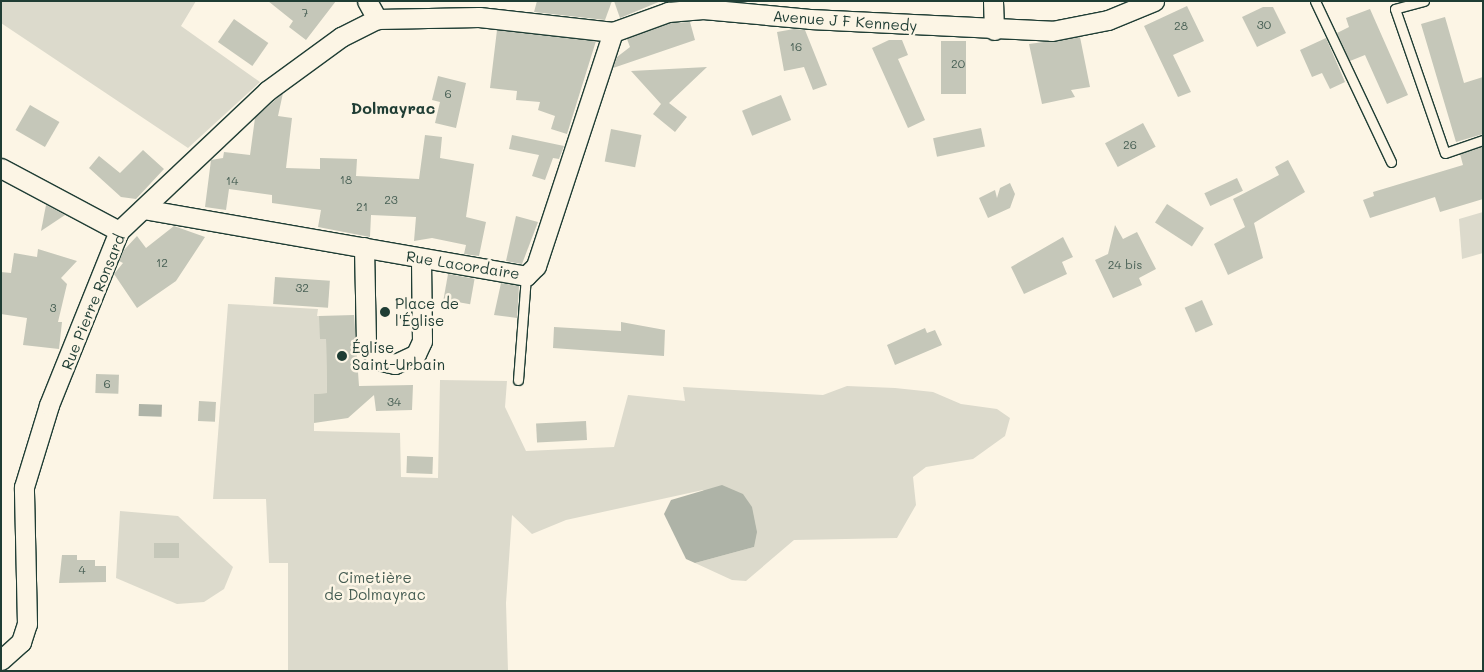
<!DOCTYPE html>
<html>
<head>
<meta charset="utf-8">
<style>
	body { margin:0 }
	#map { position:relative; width:1484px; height:672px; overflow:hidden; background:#fcf5e5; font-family:Mali,sans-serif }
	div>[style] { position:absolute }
	.green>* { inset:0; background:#dcdacc }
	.water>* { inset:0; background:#aeb3a7; transform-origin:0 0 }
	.building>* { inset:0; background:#c5c7b9; transform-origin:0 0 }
	.roads { filter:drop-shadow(1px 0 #1f3d34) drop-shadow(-1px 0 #1f3d34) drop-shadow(0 1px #1f3d34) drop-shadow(0 -1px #1f3d34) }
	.lane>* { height:9px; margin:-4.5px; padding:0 4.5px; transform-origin:4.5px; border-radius:4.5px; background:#fcf5e5 }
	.street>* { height:19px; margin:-9.5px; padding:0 9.5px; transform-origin:9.5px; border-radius:9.5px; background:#fcf5e5 }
	.dots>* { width:14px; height:14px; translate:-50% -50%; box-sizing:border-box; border:2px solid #fcf5e5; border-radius:50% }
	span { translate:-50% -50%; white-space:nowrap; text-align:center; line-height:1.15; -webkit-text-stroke:5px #fcf5e5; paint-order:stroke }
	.number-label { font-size:12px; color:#486055 }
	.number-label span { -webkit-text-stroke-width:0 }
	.street-label { font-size:15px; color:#1f3d34 }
	.poi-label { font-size:15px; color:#1f3d34 }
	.left { translate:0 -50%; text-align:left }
	.park-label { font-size:15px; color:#455c52 }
	.neighbourhood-label { font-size:16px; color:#1f3d34; font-weight:700 }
	.frame { position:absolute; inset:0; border:2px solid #1f3d34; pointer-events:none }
</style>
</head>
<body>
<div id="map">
	<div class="green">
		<div style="clip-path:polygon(1px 1px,196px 1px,181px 26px,260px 82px,188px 148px,1px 23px)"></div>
		<div style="clip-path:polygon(1483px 212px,1483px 253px,1462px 259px,1459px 219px)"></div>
		<div style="clip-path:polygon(228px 304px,318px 309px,317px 316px,329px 316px,329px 330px,320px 332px,320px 339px,326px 339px,327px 393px,314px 394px,314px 431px,400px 433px,401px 477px,438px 478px,440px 380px,507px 381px,505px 407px,526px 451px,614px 447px,628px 395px,685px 401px,683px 387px,823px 395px,847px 386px,895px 388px,933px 392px,961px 404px,997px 409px,1010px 418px,1005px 436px,973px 459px,926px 467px,913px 477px,916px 505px,897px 538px,794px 540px,746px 581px,732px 580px,695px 563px,754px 547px,703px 490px,566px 520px,532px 534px,512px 515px,506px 603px,508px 671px,288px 671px,288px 563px,269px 563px,266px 499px,213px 499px)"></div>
		<div style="clip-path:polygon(120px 511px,178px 516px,233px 567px,224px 589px,204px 602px,177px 604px,116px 578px)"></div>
	</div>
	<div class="water">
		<div style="left:139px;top:404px;width:23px;height:12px;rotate:2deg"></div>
		<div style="clip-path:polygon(722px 485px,743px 494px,752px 507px,757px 532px,754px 547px,695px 563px,686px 559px,664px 514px,671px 500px)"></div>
	</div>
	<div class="building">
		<div style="clip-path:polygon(268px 1px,336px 1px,306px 40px,289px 27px,293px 21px)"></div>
		<div style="clip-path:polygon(537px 1px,612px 1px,605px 20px,534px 12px)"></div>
		<div style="clip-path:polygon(614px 1px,661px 1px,620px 18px)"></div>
		<div style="clip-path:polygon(1187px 6px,1204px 41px,1173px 55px,1191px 92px,1178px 97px,1144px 26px)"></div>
		<div style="clip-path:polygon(1263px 7px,1273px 7px,1286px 33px,1257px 47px,1242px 17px)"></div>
		<div style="clip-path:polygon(1370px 9px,1408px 95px,1387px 104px,1365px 55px,1350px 61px,1337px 33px,1349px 27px,1346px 18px)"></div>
		<div style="clip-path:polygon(1445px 17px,1464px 83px,1483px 77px,1483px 134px,1456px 142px,1421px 24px)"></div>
		<div style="left:234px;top:19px;width:42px;height:28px;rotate:35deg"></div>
		<div style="clip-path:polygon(690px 22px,695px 40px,613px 68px,617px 57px,630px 47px,627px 39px,670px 23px)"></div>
		<div style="clip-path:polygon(794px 29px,805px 30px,827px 85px,813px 90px,804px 67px,784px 71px,777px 32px)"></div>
		<div style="clip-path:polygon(497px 30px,596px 41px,567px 134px,551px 129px,555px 116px,538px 110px,540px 102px,516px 100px,517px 91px,490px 88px)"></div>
		<div style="clip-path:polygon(1080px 37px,1090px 87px,1071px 90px,1075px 97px,1042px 104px,1029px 44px)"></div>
		<div style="clip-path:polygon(1326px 38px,1345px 82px,1330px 89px,1322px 73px,1312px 77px,1300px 50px)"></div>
		<div style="clip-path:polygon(889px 40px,902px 40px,908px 55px,898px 59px,925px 120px,908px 128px,872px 48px)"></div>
		<div style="left:941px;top:41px;width:25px;height:53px"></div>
		<div style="clip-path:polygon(707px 67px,669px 103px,687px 117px,675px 132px,653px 114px,661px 104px,631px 71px)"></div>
		<div style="clip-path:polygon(438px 76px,466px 83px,456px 128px,435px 123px,440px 102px,432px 100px)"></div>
		<div style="clip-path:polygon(283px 93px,278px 116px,292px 118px,286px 168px,320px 169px,320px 158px,357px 159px,356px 176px,419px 179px,425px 135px,442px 137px,440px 158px,474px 164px,466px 217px,486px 222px,479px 256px,464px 254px,466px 245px,432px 238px,414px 241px,416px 217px,371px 215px,370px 237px,318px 227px,321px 210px,272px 203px,272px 195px,229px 189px,226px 210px,205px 207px,211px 160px,223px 158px,224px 152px,250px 155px,255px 118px)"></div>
		<div style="left:781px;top:95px;width:27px;height:42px;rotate:68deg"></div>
		<div style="left:30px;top:105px;width:34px;height:29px;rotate:30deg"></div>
		<div style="left:1143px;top:123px;width:27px;height:43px;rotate:62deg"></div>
		<div style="left:981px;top:128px;width:19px;height:49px;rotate:78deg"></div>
		<div style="left:611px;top:129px;width:31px;height:33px;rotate:11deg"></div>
		<div style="clip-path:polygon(512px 135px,564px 146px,559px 159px,553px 158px,545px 180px,532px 176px,539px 155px,509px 149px)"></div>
		<div style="clip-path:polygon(1483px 147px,1483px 199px,1440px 212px,1435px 197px,1370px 218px,1363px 200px,1374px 196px,1373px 192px,1463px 165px,1460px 154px)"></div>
		<div style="clip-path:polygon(143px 150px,164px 169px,136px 199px,121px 197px,89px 168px,99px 156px,120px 173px)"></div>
		<div style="clip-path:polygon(1288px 160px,1305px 192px,1254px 223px,1263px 258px,1228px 275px,1214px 244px,1245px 227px,1233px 199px,1279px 175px,1275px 167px)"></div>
		<div style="left:1237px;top:178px;width:14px;height:36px;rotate:65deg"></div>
		<div style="clip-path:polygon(1010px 183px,1015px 194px,1010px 208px,988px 218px,979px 198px,995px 190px,997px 198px,1000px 188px)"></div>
		<div style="left:1167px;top:204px;width:44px;height:22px;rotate:33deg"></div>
		<div style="clip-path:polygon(46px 205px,65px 215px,41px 231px)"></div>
		<div style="clip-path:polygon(516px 216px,538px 222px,522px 264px,506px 261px)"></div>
		<div style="clip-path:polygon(1115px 225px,1123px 239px,1137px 232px,1156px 269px,1139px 278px,1142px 285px,1113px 298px,1095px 260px,1108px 254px)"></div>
		<div style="clip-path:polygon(174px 226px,205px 237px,176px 281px,137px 308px,114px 274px,123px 263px,119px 261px,124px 250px,137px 236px,146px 248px)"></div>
		<div style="clip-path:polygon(1063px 237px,1073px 257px,1062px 262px,1067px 274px,1024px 294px,1011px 267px)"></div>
		<div style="clip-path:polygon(38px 249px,77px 261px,61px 278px,67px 284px,58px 322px,62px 322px,59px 349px,23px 345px,27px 318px,1px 314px,1px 272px,11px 273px,14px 253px,37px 257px)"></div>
		<div style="left:448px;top:274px;width:27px;height:26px;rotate:10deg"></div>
		<div style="left:275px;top:277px;width:55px;height:27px;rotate:4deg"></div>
		<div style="clip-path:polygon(501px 283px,519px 286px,517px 318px,494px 315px)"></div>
		<div style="left:1202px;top:300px;width:27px;height:19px;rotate:66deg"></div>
		<div style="clip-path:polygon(354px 315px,359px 386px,413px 385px,412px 410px,376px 411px,374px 395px,348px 418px,314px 423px,314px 394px,327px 393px,326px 339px,320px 339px,319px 316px)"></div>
		<div style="clip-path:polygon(621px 322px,665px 330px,664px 356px,553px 348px,554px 327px,621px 331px)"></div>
		<div style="clip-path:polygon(925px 328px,927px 333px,935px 330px,942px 345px,895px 365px,887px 345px)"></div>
		<div style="left:96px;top:374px;width:23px;height:19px;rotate:2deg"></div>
		<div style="left:199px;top:401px;width:17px;height:20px;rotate:3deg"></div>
		<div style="left:586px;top:421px;width:19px;height:50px;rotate:87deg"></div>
		<div style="left:407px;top:456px;width:26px;height:17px;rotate:2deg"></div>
		<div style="left:179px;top:543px;width:15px;height:25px;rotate:90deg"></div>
		<div style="clip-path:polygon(62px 555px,77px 555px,77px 560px,95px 560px,95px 566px,106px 566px,106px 582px,59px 583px)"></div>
	</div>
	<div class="roads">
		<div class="lane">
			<div style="left:1315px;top:1px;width:178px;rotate:64.7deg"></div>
			<div style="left:1424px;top:1px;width:30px;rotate:165deg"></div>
			<div style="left:1395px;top:9px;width:152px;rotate:70.9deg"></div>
			<div style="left:1445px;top:153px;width:40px;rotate:-18.9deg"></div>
			<div style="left:518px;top:380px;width:104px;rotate:-85.6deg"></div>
		</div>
		<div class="street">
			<div style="left:367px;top:1px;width:21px;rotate:61deg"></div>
			<div style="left:993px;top:1px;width:29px;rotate:88deg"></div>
			<div style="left:1px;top:168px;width:134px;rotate:28.1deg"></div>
			<div style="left:143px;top:209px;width:389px;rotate:9.9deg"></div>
			<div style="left:526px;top:276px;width:14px;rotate:-45deg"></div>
			<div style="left:536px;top:266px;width:246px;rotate:-71.8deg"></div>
			<div style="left:364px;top:247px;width:99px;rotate:88.8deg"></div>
			<div style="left:366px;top:346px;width:21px;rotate:45deg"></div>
			<div style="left:381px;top:361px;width:14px;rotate:12deg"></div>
			<div style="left:395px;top:364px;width:23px;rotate:-25deg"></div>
			<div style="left:416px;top:354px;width:14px;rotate:-65deg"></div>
			<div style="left:422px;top:341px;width:82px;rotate:-90.7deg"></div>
			<div style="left:1px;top:660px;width:27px;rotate:-42deg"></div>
			<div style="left:21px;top:642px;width:19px;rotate:-72deg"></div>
			<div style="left:27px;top:624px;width:137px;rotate:-91.3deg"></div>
			<div style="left:24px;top:487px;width:86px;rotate:-73deg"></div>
			<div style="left:49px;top:405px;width:188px;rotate:-68.1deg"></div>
			<div style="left:119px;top:231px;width:204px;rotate:-43.4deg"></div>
			<div style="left:267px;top:91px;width:92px;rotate:-36.1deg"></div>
			<div style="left:341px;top:37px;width:40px;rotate:-26.6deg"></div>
			<div style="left:377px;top:19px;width:102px;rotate:-1.1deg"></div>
			<div style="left:479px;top:17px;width:135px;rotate:6.4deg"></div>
			<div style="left:613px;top:32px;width:59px;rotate:-20deg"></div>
			<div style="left:668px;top:12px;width:35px;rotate:-5deg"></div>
			<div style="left:703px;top:9px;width:107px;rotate:5.3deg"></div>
			<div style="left:810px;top:19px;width:242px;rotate:2.8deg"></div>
			<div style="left:1052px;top:31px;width:57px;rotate:-11.1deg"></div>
			<div style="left:1108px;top:20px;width:50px;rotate:-22.4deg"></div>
		</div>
	</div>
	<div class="dots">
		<div style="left:385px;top:312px;background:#1f3d34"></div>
		<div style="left:342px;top:356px;background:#1f3d34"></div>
	</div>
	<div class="number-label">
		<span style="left:305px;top:13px">7</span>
		<span style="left:1264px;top:25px">30</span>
		<span style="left:1181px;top:26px">28</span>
		<span style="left:796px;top:47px">16</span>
		<span style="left:958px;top:64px">20</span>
		<span style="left:448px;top:94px">6</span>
		<span style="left:1130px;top:145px">26</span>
		<span style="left:346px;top:180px">18</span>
		<span style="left:232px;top:181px">14</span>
		<span style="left:391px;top:200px">23</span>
		<span style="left:362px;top:207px">21</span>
		<span style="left:162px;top:263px">12</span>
		<span style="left:1125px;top:265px">24 bis</span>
		<span style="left:302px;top:288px">32</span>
		<span style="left:53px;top:308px">3</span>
		<span style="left:107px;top:384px">6</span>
		<span style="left:394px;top:402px">34</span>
		<span style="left:82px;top:570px">4</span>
	</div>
	<div class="street-label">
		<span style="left:845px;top:21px;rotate:4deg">Avenue J F Kennedy</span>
		<span style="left:463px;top:265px;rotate:9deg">Rue Lacordaire</span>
		<span style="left:93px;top:302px;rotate:-68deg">Rue Pierre Ronsard</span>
	</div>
	<div class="poi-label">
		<span class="left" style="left:395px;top:312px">Place de<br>l'Église</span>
		<span class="left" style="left:352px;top:356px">Église<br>Saint-Urbain</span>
	</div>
	<div class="park-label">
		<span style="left:375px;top:586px">Cimetière<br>de Dolmayrac</span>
	</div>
	<div class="neighbourhood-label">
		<span style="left:393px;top:108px">Dolmayrac</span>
	</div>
	<div class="frame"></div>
</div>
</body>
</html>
